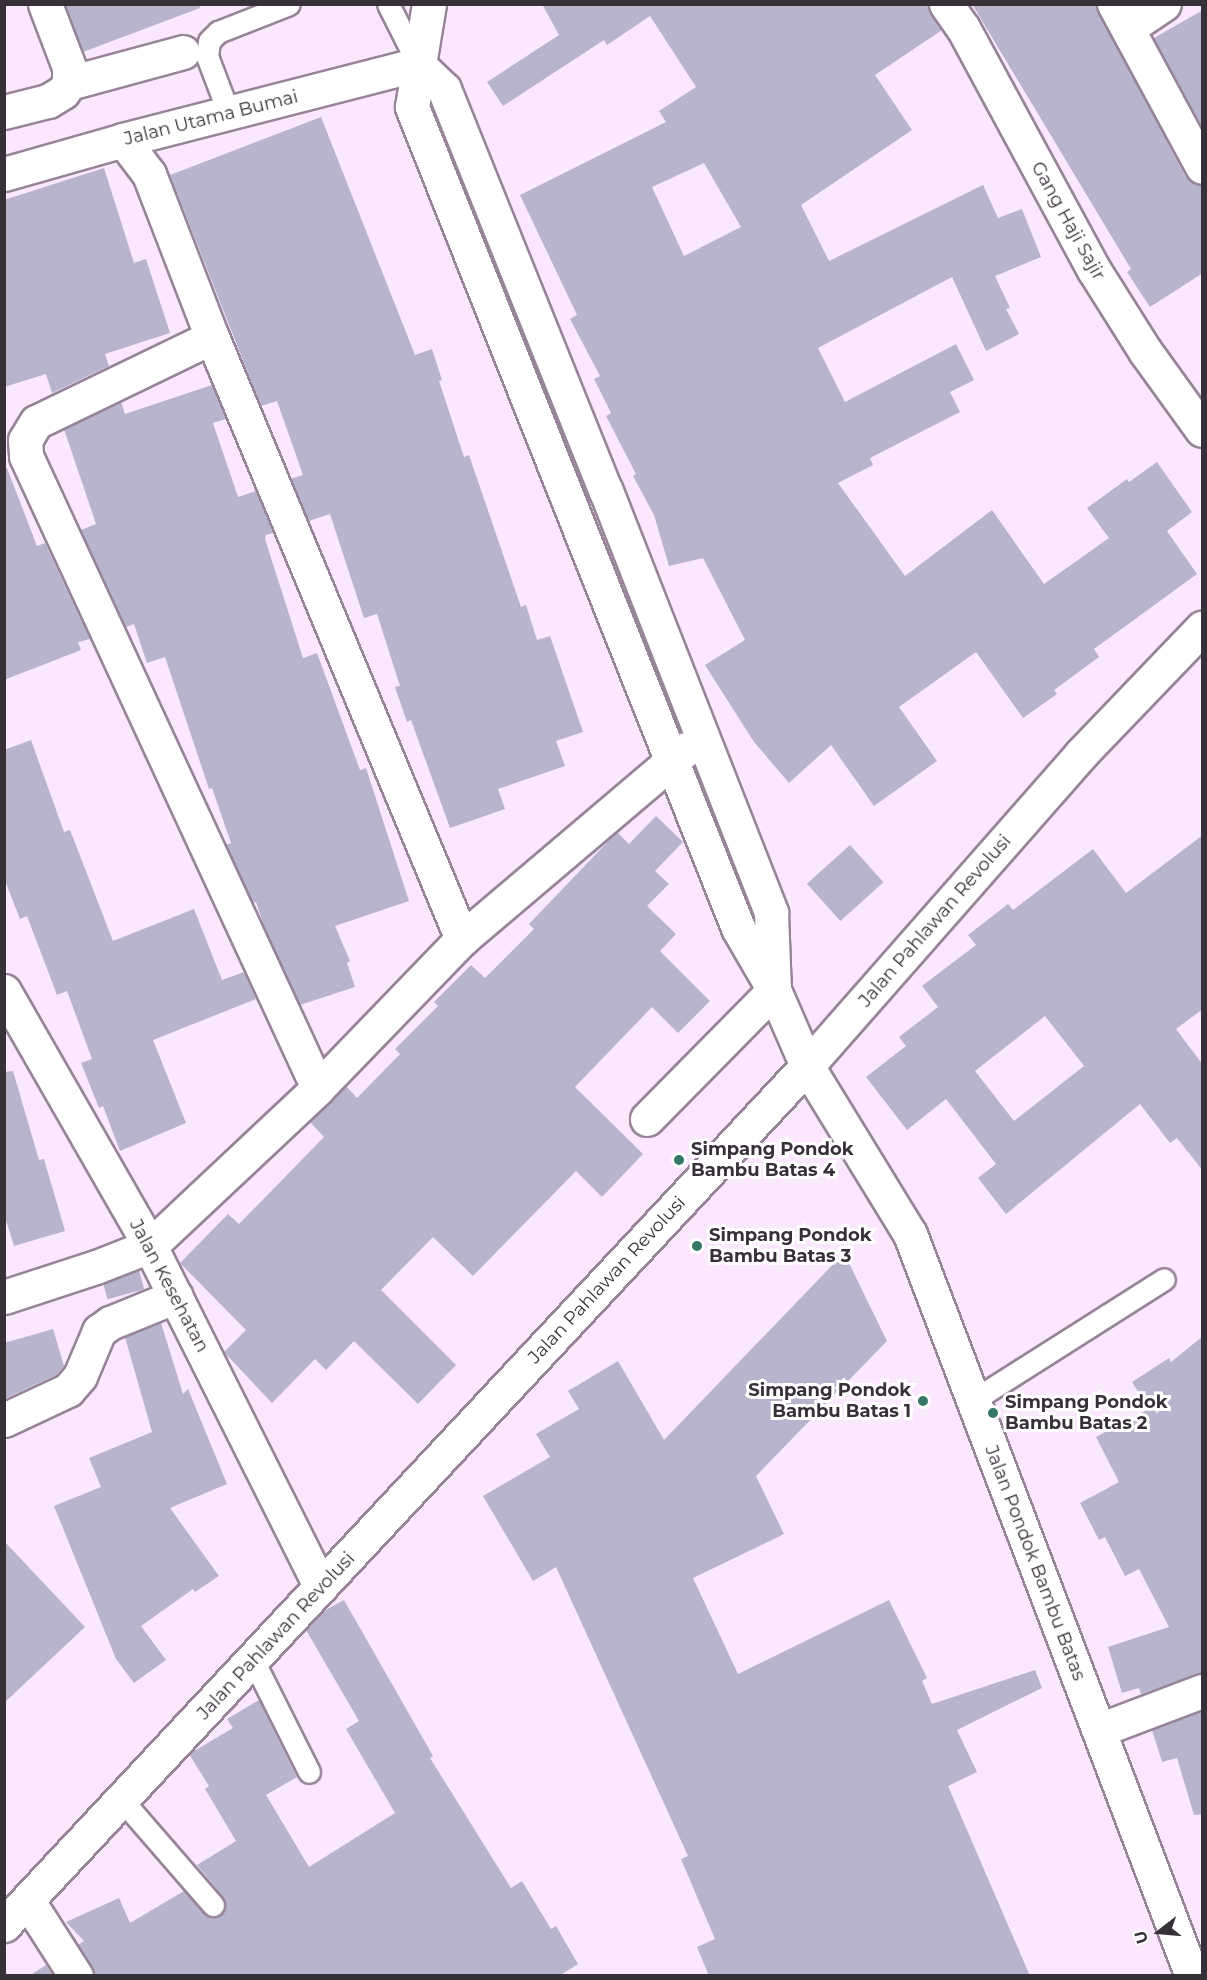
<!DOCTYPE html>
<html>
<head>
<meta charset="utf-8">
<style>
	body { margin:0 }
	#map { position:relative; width:1207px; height:1980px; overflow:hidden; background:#fbe7fe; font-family:Montserrat,sans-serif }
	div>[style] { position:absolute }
	.building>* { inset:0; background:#b8b4ce; transform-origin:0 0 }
	.roads { filter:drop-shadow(2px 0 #978499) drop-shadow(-2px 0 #978499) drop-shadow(0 2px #978499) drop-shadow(0 -2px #978499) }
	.service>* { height:21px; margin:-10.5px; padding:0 10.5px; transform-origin:10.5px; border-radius:10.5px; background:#fff }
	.minor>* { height:33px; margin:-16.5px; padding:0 16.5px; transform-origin:16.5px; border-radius:16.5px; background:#fff }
	.tertiary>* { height:33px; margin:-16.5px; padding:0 16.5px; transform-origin:16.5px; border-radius:16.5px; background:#fff }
	.secondary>* { height:33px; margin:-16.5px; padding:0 16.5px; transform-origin:16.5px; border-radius:16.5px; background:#fff }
	.dots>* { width:16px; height:16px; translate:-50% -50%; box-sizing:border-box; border:3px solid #fff; border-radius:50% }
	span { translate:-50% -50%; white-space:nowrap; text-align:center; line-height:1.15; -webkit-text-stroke:6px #fff; paint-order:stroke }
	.street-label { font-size:18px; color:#383039 }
	.poi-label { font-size:18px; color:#383039; font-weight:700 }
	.left { translate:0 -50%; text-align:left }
	.right { translate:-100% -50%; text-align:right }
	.frame { position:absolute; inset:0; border:6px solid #383039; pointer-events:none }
	.north { position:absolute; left:1129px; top:1902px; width:60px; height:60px; -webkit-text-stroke:4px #fff; paint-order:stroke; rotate:254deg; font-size:16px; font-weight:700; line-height:24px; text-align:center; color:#383039 }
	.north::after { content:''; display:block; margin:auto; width:21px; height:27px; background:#383039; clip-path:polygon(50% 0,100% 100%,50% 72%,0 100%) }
</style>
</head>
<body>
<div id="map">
	<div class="building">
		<div style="clip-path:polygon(65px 4px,199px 4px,200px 8px,83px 52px)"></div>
		<div style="clip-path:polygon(evenodd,542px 4px,927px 4px,930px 14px,942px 30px,875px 75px,912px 130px,801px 205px,829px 261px,983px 185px,998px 218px,1022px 209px,1041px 257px,995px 276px,1010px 308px,1006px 309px,1019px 334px,986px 351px,952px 277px,818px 348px,845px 402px,956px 344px,974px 380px,950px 392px,960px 412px,870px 458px,873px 465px,838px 483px,905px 576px,992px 510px,1044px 584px,1109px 538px,1087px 508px,1127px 479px,1129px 482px,1157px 462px,1192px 512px,1167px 531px,1197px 574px,1094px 649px,1099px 657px,1054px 690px,1057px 694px,1023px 718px,976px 652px,899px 707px,937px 761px,874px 806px,831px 745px,789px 783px,754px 742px,705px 665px,745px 640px,703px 558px,669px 566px,654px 515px,633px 476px,636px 474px,606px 416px,611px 413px,594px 379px,600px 376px,570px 319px,577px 315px,520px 195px,666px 122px,659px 111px,696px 87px,650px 16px,607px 45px,604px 40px,503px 106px,487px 82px,559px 35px,542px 4px,704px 163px,741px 227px,684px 256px,652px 187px,704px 163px)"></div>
		<div style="clip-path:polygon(972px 4px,1095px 4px,1185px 176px,1193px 183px,1203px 186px,1203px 273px,1150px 307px,1127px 272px,1131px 269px)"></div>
		<div style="clip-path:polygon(1203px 10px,1203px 128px,1154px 38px)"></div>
		<div style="clip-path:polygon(321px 117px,415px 355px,432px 349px,442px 380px,439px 381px,464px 457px,469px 455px,521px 607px,526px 605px,537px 640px,550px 636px,583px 732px,556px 741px,565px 766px,498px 789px,505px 809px,450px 828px,411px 720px,407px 722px,395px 687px,400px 686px,377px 614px,364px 618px,330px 514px,309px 521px,291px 479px,303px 475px,277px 401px,261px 406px,170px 175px)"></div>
		<div style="clip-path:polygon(104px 168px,134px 263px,146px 259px,170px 333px,105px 354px,109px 366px,52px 393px,46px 374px,4px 387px,4px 200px)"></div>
		<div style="clip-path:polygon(212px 385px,226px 419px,213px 423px,238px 497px,256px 491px,273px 533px,266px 535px,265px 539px,303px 658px,317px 653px,360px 770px,366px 768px,409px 901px,335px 926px,350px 961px,347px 963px,355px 987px,300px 1005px,264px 926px,256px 902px,253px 903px,226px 845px,231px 843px,212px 788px,209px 789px,165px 657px,147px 663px,134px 624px,126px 627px,81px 530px,96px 524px,64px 429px,121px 402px,125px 414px)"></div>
		<div style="clip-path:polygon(7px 468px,37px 546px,45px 543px,90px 639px,78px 642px,81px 650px,4px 680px,4px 469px)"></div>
		<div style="clip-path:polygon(31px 740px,64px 832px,70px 830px,113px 941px,194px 909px,222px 980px,244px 972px,256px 999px,153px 1040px,186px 1123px,120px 1151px,103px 1106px,99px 1108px,81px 1063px,92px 1059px,67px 991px,57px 995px,27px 916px,20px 919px,4px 878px,4px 750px)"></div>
		<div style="clip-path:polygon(656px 816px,683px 842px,655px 871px,669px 884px,647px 906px,676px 934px,660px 951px,710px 1001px,678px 1033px,652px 1007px,575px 1087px,643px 1154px,602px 1197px,576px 1171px,473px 1276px,433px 1237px,381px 1290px,456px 1365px,418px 1404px,354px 1341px,326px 1370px,315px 1359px,272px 1403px,224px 1352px,246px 1330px,180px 1263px,228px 1214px,239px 1224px,324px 1137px,310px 1122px,346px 1086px,357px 1098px,400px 1054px,395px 1049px,438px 1006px,434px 1002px,471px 965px,485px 978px,534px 929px,529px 924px,617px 832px,629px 844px)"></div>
		<div style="clip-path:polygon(evenodd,1203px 835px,1203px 1009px,1176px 1029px,1203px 1065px,1203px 1171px,1177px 1138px,1170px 1143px,1140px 1104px,1006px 1214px,978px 1178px,996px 1164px,946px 1099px,907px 1130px,866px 1077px,906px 1046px,899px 1037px,938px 1007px,922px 986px,976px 945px,968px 935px,1008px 904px,1013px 910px,1093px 849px,1126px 893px,1203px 835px,1045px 1016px,1084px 1066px,1014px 1121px,975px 1071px,1045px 1016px)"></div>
		<div style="left:850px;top:845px;width:50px;height:58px;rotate:48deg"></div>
		<div style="clip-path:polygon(13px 1071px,39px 1160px,44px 1159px,65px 1231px,14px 1246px,4px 1214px,4px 1072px)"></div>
		<div style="clip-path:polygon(844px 1253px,887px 1341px,756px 1476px,784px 1534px,693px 1578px,738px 1674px,889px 1600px,927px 1678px,922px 1681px,932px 1704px,1035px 1670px,1042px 1688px,957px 1730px,977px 1772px,948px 1786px,1030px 1976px,709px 1976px,697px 1947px,715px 1939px,681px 1859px,688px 1856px,556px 1567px,533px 1581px,483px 1496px,550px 1457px,536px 1434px,579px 1409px,568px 1391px,618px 1361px,664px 1440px)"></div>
		<div style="left:139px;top:1270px;width:20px;height:38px;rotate:75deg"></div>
		<div style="clip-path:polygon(161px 1323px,183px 1394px,188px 1389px,227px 1484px,170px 1508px,219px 1576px,195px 1592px,193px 1589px,141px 1626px,166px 1660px,134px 1683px,116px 1659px,54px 1506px,101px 1487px,89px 1458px,152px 1432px,125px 1337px)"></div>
		<div style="clip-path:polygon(53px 1329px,64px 1366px,56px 1375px,4px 1399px,4px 1343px)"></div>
		<div style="clip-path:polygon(1203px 1336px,1203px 1673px,1141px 1694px,1139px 1688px,1122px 1693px,1108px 1647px,1169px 1627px,1139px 1569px,1125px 1576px,1105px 1537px,1099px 1540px,1080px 1503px,1119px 1482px,1096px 1437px,1149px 1409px,1132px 1382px,1169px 1358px,1171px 1362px)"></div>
		<div style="clip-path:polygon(4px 1541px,85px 1627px,4px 1703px)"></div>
		<div style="clip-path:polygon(344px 1600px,433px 1756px,430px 1758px,511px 1888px,522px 1881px,551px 1929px,556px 1926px,578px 1964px,559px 1976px,95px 1976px,78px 1945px,84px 1941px,66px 1922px,119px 1898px,130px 1923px,184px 1891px,208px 1917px,216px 1917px,225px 1910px,223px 1897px,197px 1865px,236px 1841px,205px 1789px,209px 1786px,189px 1754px,233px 1728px,227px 1719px,259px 1700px,297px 1777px,266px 1795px,309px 1867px,395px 1813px,346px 1729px,359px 1721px,306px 1630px,322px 1612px)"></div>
		<div style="clip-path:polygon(1203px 1711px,1203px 1814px,1194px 1815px,1177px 1758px,1162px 1762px,1152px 1730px)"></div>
		<div style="clip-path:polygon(46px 1965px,53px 1976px,29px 1976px)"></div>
	</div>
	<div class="roads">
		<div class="service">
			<div style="left:388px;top:4px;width:67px;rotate:63.4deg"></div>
			<div style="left:229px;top:114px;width:62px;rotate:-110.8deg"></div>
			<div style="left:207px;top:56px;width:15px;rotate:-82deg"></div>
			<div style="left:209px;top:41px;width:13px;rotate:-45deg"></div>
			<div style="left:218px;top:32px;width:76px;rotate:-21.5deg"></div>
			<div style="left:972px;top:1401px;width:227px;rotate:-32.4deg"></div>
			<div style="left:253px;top:1660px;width:125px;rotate:63.4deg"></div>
			<div style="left:122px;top:1800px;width:139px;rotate:49.1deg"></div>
		</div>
		<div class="minor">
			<div style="left:429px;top:4px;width:104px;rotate:99.4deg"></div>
			<div style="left:412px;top:107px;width:883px;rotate:68.34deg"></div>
			<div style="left:738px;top:928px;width:72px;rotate:59.9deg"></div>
			<div style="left:774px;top:990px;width:83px;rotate:66.5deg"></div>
			<div style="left:946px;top:4px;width:29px;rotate:55deg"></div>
			<div style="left:963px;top:28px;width:275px;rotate:61.6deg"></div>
			<div style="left:1094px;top:270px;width:96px;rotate:57.8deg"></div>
			<div style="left:1145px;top:351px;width:97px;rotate:54.2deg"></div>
			<div style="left:1114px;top:4px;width:185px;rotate:61.6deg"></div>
			<div style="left:1128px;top:28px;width:43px;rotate:-33.7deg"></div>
			<div style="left:418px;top:64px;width:36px;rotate:44deg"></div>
			<div style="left:444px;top:89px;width:433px;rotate:68.1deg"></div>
			<div style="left:606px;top:491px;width:453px;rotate:68.6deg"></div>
			<div style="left:771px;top:913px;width:77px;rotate:87.8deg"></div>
			<div style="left:774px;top:990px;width:181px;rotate:134.6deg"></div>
			<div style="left:69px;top:83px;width:118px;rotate:-15.2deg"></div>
			<div style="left:4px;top:112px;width:45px;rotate:-14deg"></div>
			<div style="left:48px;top:101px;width:17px;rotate:-31deg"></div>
			<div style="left:63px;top:92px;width:11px;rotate:-56deg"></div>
			<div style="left:69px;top:83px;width:16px;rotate:-90deg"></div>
			<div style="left:69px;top:67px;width:67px;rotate:-110.9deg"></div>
			<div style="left:123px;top:140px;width:43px;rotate:52.6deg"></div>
			<div style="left:149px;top:174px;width:175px;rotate:68.9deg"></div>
			<div style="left:212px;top:337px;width:652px;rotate:67.45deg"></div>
			<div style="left:4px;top:174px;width:124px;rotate:-15.9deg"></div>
			<div style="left:123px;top:140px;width:305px;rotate:-14.4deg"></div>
			<div style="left:212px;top:337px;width:195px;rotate:154.2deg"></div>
			<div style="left:36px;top:422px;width:21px;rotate:121deg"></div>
			<div style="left:25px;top:440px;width:16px;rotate:86deg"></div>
			<div style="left:26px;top:456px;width:696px;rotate:65.2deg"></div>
			<div style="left:4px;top:991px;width:294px;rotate:60.2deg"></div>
			<div style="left:150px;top:1246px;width:381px;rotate:63.4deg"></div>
			<div style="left:4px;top:1297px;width:97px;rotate:-18.1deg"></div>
			<div style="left:96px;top:1267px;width:58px;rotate:-21.3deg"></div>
			<div style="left:150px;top:1246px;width:231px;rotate:-43.2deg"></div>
			<div style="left:318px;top:1088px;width:207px;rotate:-46deg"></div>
			<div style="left:462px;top:939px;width:294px;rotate:-40.3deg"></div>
			<div style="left:4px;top:1420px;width:71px;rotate:-25.1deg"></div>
			<div style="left:68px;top:1390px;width:18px;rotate:-49deg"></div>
			<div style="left:80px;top:1376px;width:49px;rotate:-67.1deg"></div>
			<div style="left:99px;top:1331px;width:14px;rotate:-36deg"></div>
			<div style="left:110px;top:1323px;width:71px;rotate:-22.2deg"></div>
			<div style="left:1099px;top:1730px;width:110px;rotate:-20.7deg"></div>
			<div style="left:28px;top:1901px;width:89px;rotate:57.4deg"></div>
		</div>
		<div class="tertiary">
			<div style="left:807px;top:1066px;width:197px;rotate:58.5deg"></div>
			<div style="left:910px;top:1234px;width:794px;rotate:69.19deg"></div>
		</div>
		<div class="secondary">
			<div style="left:4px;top:1925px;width:1176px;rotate:-46.93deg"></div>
			<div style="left:807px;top:1066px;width:415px;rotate:-48.7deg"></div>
			<div style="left:1081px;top:754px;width:175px;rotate:-46.2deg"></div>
		</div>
	</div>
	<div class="dots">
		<div style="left:679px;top:1160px;background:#357769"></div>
		<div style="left:697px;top:1246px;background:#357769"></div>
		<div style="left:923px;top:1401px;background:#357769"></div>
		<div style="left:993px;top:1413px;background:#357769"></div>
	</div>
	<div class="street-label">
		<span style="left:211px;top:118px;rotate:-14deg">Jalan Utama Bumai</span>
		<span style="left:1068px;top:221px;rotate:61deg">Gang Haji Sajir</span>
		<span style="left:935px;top:921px;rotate:-49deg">Jalan Pahlawan Revolusi</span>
		<span style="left:607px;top:1280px;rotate:-47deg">Jalan Pahlawan Revolusi</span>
		<span style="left:169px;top:1286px;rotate:62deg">Jalan Kesehatan</span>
		<span style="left:1035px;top:1563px;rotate:69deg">Jalan Pondok Bambu Batas</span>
		<span style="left:276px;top:1636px;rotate:-47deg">Jalan Pahlawan Revolusi</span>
	</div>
	<div class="poi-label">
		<span class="left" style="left:691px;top:1160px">Simpang Pondok<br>Bambu Batas 4</span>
		<span class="left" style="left:709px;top:1246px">Simpang Pondok<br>Bambu Batas 3</span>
		<span class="right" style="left:911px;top:1401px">Simpang Pondok<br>Bambu Batas 1</span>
		<span class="left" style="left:1005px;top:1413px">Simpang Pondok<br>Bambu Batas 2</span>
	</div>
	<div class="frame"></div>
	<div class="north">U</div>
</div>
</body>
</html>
